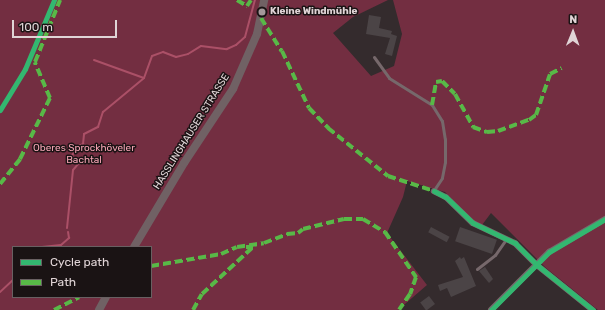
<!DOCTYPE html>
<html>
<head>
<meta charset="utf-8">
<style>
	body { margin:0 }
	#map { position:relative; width:605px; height:310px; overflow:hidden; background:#342b2d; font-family:Rubik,sans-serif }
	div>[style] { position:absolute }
	.green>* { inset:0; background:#732e41 }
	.stream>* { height:2px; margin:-1px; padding:0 1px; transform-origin:1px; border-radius:1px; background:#ab5067 }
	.building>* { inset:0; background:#4b4446; transform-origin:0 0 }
	.lane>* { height:3px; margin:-1.5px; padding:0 1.5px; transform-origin:1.5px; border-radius:1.5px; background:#76686b }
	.street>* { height:5.5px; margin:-2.75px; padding:0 2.75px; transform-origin:2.75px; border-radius:2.75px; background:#76686b }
	.secondary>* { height:8px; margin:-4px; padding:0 4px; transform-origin:4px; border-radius:4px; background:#706164 }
	.quiet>* { height:4px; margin-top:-2px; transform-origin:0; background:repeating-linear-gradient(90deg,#58b947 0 8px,transparent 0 12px) }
	.cycleway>* { height:5px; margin:-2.5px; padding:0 2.5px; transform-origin:2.5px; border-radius:2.5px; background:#33b770 }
	.dots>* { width:11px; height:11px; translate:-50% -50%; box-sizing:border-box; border:2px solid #1a1314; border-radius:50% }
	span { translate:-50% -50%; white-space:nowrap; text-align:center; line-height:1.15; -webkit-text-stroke:3px #1a1314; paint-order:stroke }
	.poi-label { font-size:10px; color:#e0d4d6; font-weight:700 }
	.left { translate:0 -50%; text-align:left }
	.street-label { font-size:10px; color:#e0d4d6 }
	.park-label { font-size:10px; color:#f5a5b5 }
	.legend { position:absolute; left:12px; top:246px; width:140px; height:52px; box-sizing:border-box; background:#1a1314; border:1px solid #696062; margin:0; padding:5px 7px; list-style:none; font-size:12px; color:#e0d4d6 }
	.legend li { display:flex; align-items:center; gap:8px; height:20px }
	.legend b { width:20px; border:1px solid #696062 }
	.north { position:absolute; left:553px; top:12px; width:40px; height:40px; -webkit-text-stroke:3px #1a1314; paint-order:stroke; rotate:1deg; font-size:11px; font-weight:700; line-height:16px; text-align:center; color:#e0d4d6 }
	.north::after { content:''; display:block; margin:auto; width:14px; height:18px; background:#e0d4d6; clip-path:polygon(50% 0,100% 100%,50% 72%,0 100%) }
	.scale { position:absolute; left:12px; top:20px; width:105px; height:18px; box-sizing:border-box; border:2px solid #e0d4d6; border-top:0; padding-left:5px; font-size:12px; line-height:14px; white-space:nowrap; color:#e0d4d6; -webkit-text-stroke:3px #1a1314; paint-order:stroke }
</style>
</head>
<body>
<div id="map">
	<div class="green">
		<div style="clip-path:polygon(evenodd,0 0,388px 0,353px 17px,333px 33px,371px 76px,394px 66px,402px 34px,393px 0,605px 0,605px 310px,598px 310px,546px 268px,491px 213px,482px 225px,474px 222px,445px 192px,407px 181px,403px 197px,387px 233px,427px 285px,398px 310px,0 310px,0 0,13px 247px,151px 247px,151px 297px,13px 297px,13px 247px)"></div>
	</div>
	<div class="stream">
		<div style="left:94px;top:60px;width:53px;rotate:19.8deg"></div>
		<div style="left:67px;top:228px;width:58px;rotate:-84.1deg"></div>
		<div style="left:73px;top:170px;width:9px;rotate:-49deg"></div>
		<div style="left:79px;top:163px;width:10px;rotate:-135deg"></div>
		<div style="left:72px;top:156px;width:10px;rotate:-66deg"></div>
		<div style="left:76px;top:147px;width:8px;rotate:-23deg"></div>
		<div style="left:83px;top:144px;width:10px;rotate:-84deg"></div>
		<div style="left:84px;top:134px;width:16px;rotate:-27deg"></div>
		<div style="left:98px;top:127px;width:16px;rotate:-72deg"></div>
		<div style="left:103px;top:112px;width:53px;rotate:-39.7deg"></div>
		<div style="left:144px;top:78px;width:23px;rotate:-70deg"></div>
		<div style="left:152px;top:56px;width:12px;rotate:-20deg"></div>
		<div style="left:163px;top:52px;width:14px;rotate:21deg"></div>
		<div style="left:176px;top:57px;width:12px;rotate:-14deg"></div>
		<div style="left:188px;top:54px;width:15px;rotate:-32deg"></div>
		<div style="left:201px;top:46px;width:26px;rotate:7deg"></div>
		<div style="left:227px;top:49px;width:10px;rotate:-24deg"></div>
		<div style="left:236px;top:45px;width:12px;rotate:-42deg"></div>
		<div style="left:245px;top:37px;width:38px;rotate:-75deg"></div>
		<div style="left:42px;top:247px;width:19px;rotate:-6deg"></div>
		<div style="left:61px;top:245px;width:11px;rotate:-41deg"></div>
		<div style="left:69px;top:238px;width:6px;rotate:-99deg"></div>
		<div style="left:0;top:292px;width:18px;rotate:-43deg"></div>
	</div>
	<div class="building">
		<div style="clip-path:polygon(369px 15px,381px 17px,379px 28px,392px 31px,391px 34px,397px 36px,392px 56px,385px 54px,390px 38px,366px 34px)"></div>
		<div style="left:431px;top:227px;width:21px;height:6px;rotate:28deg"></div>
		<div style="left:460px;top:227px;width:39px;height:15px;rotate:19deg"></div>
		<div style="clip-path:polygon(460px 257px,461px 259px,464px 257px,476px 286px,451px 297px,447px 288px,440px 291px,438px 285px,463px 277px,455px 261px)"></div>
		<div style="clip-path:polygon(485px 267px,493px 279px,489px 283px,479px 271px)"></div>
		<div style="left:429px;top:296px;width:10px;height:11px;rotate:53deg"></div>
	</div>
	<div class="lane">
		<div style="left:374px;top:57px;width:26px;rotate:54deg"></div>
		<div style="left:389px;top:78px;width:51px;rotate:32.1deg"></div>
		<div style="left:432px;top:105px;width:19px;rotate:58deg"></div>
		<div style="left:442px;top:121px;width:18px;rotate:81deg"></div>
		<div style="left:445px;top:139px;width:23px;rotate:90deg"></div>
		<div style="left:445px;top:162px;width:16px;rotate:101deg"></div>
		<div style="left:442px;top:178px;width:14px;rotate:124deg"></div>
		<div style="left:477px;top:269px;width:23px;rotate:-38deg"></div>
		<div style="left:495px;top:255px;width:19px;rotate:-55deg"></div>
	</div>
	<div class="street">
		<div style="left:434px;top:191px;width:13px;rotate:27deg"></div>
		<div style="left:446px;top:197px;width:37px;rotate:44deg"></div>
		<div style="left:473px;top:223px;width:47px;rotate:25.5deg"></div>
		<div style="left:515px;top:243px;width:31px;rotate:45deg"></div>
		<div style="left:537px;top:265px;width:72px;rotate:38.8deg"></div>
		<div style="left:491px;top:310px;width:82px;rotate:-45deg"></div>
		<div style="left:549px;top:252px;width:65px;rotate:-30.5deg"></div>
	</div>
	<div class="secondary">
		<div style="left:134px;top:247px;width:98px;rotate:-59.2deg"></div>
		<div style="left:184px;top:163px;width:89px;rotate:-56.5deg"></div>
		<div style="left:233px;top:89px;width:60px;rotate:-66.4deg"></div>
		<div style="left:257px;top:34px;width:35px;rotate:-78deg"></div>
		<div style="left:99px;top:310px;width:15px;rotate:-62deg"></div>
	</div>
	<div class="quiet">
		<div style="left:237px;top:0;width:12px;rotate:31deg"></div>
		<div style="left:247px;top:6px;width:7px;rotate:-56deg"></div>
		<div style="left:261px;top:18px;width:39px;rotate:58deg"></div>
		<div style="left:282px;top:51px;width:63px;rotate:64.7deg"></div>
		<div style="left:309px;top:108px;width:28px;rotate:46deg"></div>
		<div style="left:328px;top:128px;width:77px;rotate:38.7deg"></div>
		<div style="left:388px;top:176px;width:48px;rotate:18.1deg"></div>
		<div style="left:432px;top:105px;width:23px;rotate:-80deg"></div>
		<div style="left:436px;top:82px;width:6px;rotate:-9deg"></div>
		<div style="left:442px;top:81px;width:18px;rotate:45deg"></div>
		<div style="left:455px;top:94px;width:38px;rotate:61deg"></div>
		<div style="left:473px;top:127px;width:15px;rotate:20deg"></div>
		<div style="left:487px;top:132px;width:11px;rotate:-5deg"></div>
		<div style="left:498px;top:131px;width:33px;rotate:-20deg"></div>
		<div style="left:529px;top:120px;width:9px;rotate:-36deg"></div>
		<div style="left:536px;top:115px;width:43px;rotate:-71.1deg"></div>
		<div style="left:550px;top:74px;width:13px;rotate:-27deg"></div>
		<div style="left:0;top:184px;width:32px;rotate:-51deg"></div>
		<div style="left:20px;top:159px;width:68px;rotate:-63.8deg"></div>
		<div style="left:50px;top:98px;width:39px;rotate:-113deg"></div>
		<div style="left:35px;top:62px;width:67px;rotate:-68deg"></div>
		<div style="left:151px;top:266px;width:71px;rotate:-9.7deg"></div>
		<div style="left:221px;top:254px;width:17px;rotate:-24deg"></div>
		<div style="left:237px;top:247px;width:27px;rotate:-8deg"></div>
		<div style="left:264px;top:243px;width:25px;rotate:-21deg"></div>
		<div style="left:287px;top:234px;width:11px;rotate:-5deg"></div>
		<div style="left:298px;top:233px;width:6px;rotate:-39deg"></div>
		<div style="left:303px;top:229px;width:42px;rotate:-13.7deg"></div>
		<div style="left:344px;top:219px;width:19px"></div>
		<div style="left:363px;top:219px;width:26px;rotate:31deg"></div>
		<div style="left:385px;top:232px;width:55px;rotate:55.4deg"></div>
		<div style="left:416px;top:277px;width:18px;rotate:109deg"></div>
		<div style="left:410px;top:294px;width:19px;rotate:125deg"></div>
		<div style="left:54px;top:310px;width:28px;rotate:-27deg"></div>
		<div style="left:193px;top:310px;width:18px;rotate:-61deg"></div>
		<div style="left:202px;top:294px;width:69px;rotate:-42.7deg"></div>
		<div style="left:253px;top:247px;width:7px;rotate:180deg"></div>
	</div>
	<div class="cycleway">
		<div style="left:0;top:110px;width:48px;rotate:-58.6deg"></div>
		<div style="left:25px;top:69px;width:75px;rotate:-67.2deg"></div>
		<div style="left:434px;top:191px;width:13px;rotate:27deg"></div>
		<div style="left:446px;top:197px;width:37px;rotate:44deg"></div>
		<div style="left:473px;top:223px;width:47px;rotate:25.5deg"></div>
		<div style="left:515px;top:243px;width:31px;rotate:45deg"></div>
		<div style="left:537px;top:265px;width:72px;rotate:38.8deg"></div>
		<div style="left:491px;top:310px;width:82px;rotate:-45deg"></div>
		<div style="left:549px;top:252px;width:65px;rotate:-30.5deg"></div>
	</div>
	<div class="dots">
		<div style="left:262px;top:12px;background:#a4999b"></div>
	</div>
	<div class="poi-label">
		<span class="left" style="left:270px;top:12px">Kleine Windmühle</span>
	</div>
	<div class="street-label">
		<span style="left:192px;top:132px;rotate:-58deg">HASSLINGHAUSER STRASSE</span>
	</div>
	<div class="park-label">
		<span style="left:84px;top:154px">Oberes Sprockhöveler<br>Bachtal</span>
	</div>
	<ul class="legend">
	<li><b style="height:5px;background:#33b770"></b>Cycle path</li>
	<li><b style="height:5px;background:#58b947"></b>Path</li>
	</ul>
	<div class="north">N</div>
	<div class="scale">100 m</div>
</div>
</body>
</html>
